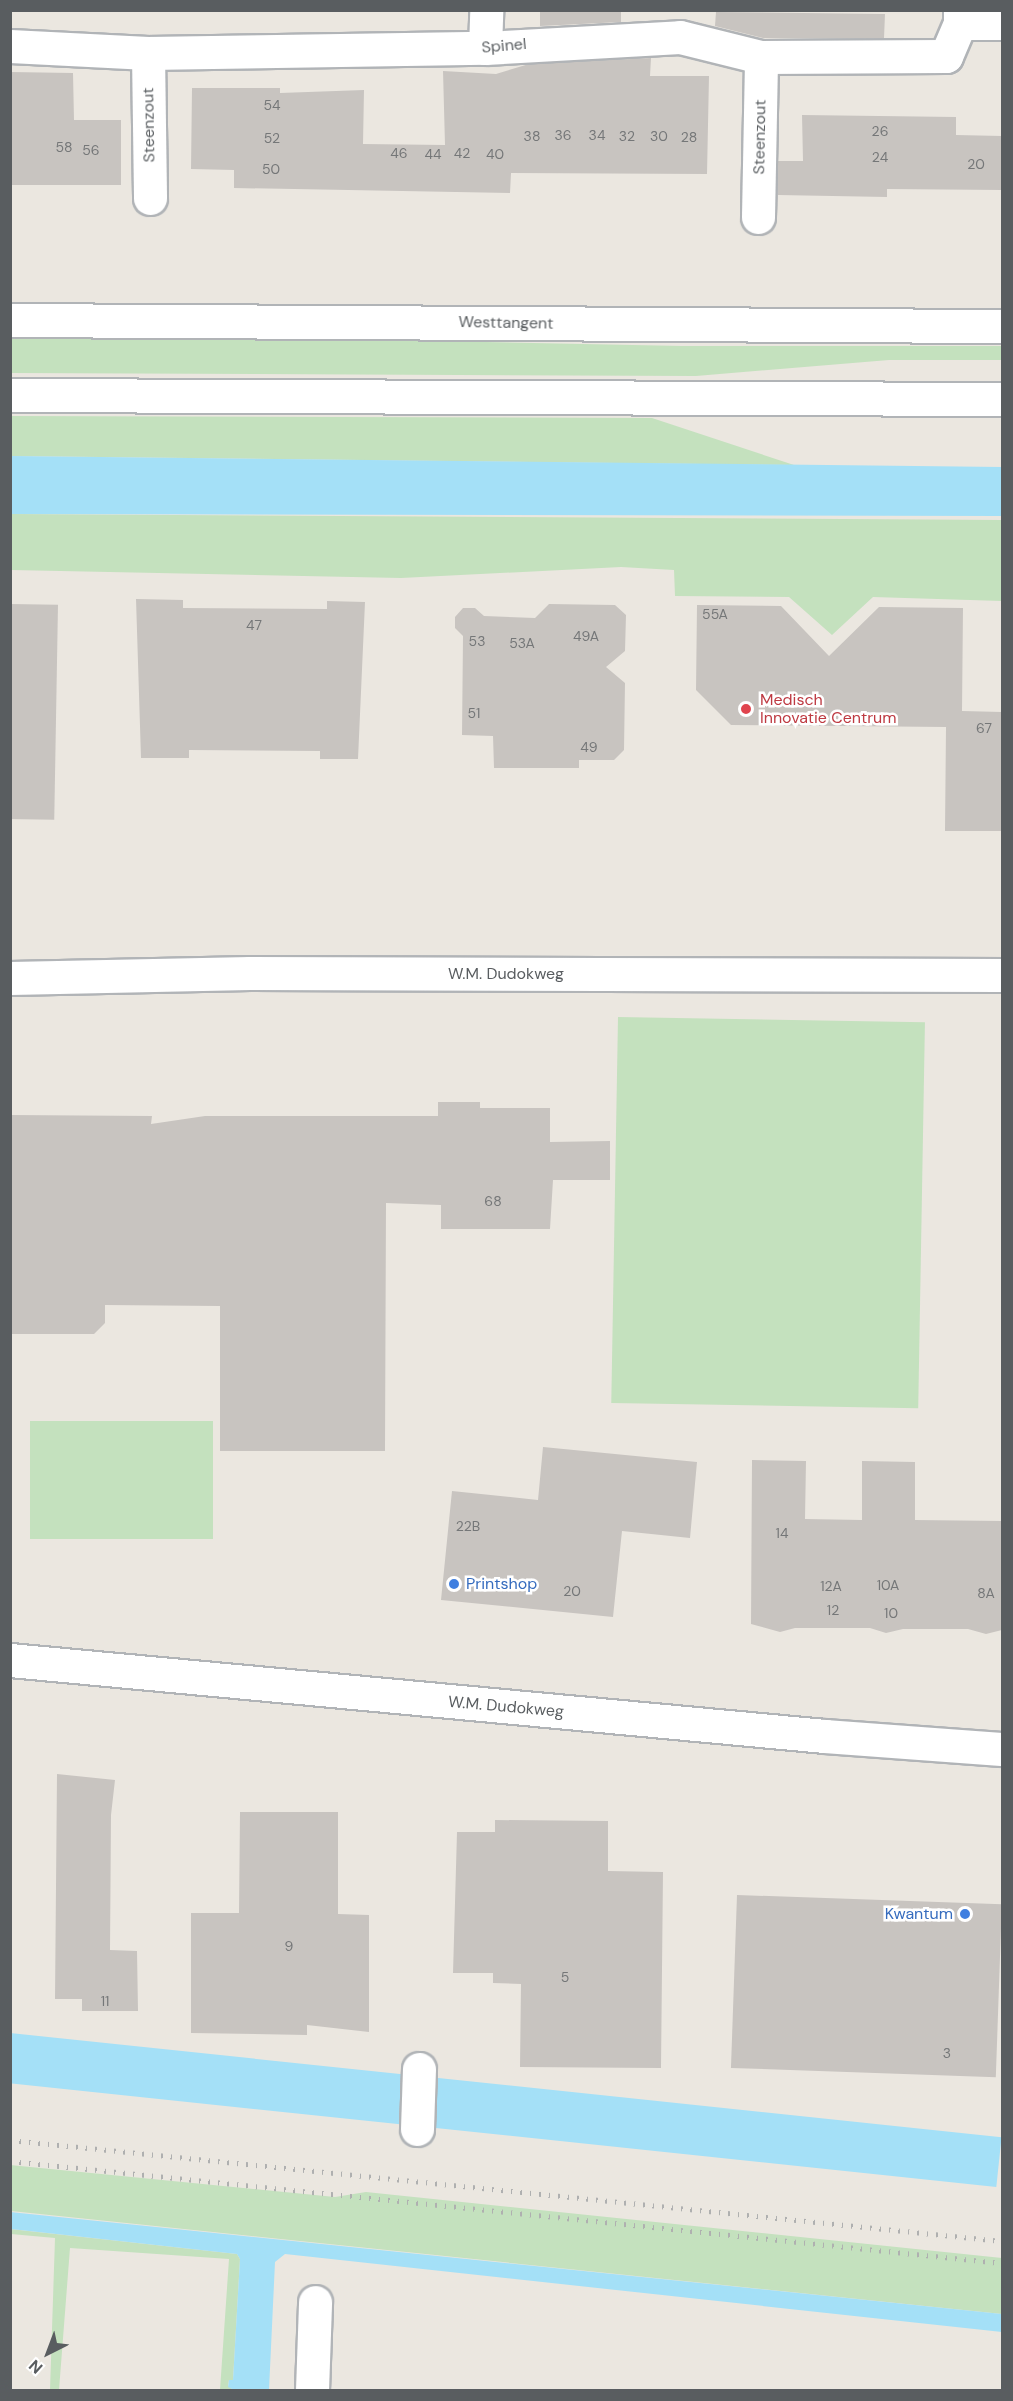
<!DOCTYPE html>
<html>
<head>
<meta charset="utf-8">
<style>
	body { margin:0 }
	#map { position:relative; width:1013px; height:2401px; overflow:hidden; background:#ebe7e0; font-family:"DM Sans",sans-serif }
	div>[style] { position:absolute }
	.green>* { inset:0; background:#c4e1be; transform-origin:0 0 }
	.water>* { inset:0; background:#a4e0f7; transform-origin:0 0 }
	.building>* { inset:0; background:#c8c4c0; transform-origin:0 0 }
	.roads { filter:drop-shadow(2px 0 #b1b4b7) drop-shadow(-2px 0 #b1b4b7) drop-shadow(0 2px #b1b4b7) drop-shadow(0 -2px #b1b4b7) }
	.street>* { height:33px; margin:-16.5px; padding:0 16.5px; transform-origin:16.5px; border-radius:16.5px; background:#fff }
	.secondary>* { height:33px; margin:-16.5px; padding:0 16.5px; transform-origin:16.5px; border-radius:16.5px; background:#fff }
	.rail>* { height:4.5px; margin-top:-2.25px; transform-origin:0; background:repeating-linear-gradient(90deg,#afb0b0 0 1.5px,transparent 0 9.5px) }
	.dots>* { width:16px; height:16px; translate:-50% -50%; box-sizing:border-box; border:3px solid #fff; border-radius:50% }
	span { translate:-50% -50%; white-space:nowrap; text-align:center; line-height:1.15; -webkit-text-stroke:5px #fff; paint-order:stroke }
	.number-label { font-size:14px; color:#757778 }
	.number-label span { -webkit-text-stroke-width:0 }
	.street-label { font-size:16px; color:#595d60 }
	.health-label { font-size:16px; color:#be3a42 }
	.left { translate:0 -50%; text-align:left }
	.shop-label { font-size:16px; color:#366cbe }
	.right { translate:-100% -50%; text-align:right }
	.frame { position:absolute; inset:0; border:12px solid #595d60; pointer-events:none }
	.north { position:absolute; left:18px; top:2323px; width:60px; height:60px; -webkit-text-stroke:4px #fff; paint-order:stroke; rotate:222deg; font-size:16px; font-weight:700; line-height:24px; text-align:center; color:#595d60 }
	.north::after { content:''; display:block; margin:auto; width:21px; height:27px; background:#595d60; clip-path:polygon(50% 0,100% 100%,50% 72%,0 100%) }
</style>
</head>
<body>
<div id="map">
	<div class="green">
		<div style="clip-path:polygon(244px 337px,682px 346px,1002px 346px,1002px 360px,889px 360px,696px 376px,11px 373px,10px 339px)"></div>
		<div style="clip-path:polygon(11px 416px,652px 418px,794px 465px,11px 456px)"></div>
		<div style="clip-path:polygon(11px 514px,1002px 520px,1002px 601px,873px 597px,832px 635px,789px 597px,675px 596px,674px 570px,621px 567px,401px 578px,11px 570px)"></div>
		<div style="left:618px;top:1017px;width:307px;height:386px;rotate:1deg"></div>
		<div style="left:213px;top:1421px;width:118px;height:183px;rotate:90deg"></div>
		<div style="clip-path:polygon(10px 2165px,335px 2197px,366px 2192px,1002px 2258px,1002px 2314px,11px 2211px)"></div>
		<div style="clip-path:polygon(10px 2229px,237px 2254px,240px 2259px,233px 2380px,229px 2380px,228px 2386px,234px 2390px,220px 2390px,229px 2259px,70px 2248px,59px 2390px,50px 2390px,55px 2238px,11px 2234px)"></div>
	</div>
	<div class="water">
		<div style="clip-path:polygon(11px 456px,1002px 467px,1002px 516px,11px 514px)"></div>
		<div style="left:10px;top:2033px;width:997px;height:50px;rotate:6deg"></div>
		<div style="clip-path:polygon(10px 2212px,1002px 2314px,1002px 2332px,285px 2254px,275px 2262px,269px 2390px,234px 2390px,228px 2387px,229px 2380px,233px 2380px,240px 2259px,237px 2254px,11px 2229px)"></div>
	</div>
	<div class="building">
		<div style="clip-path:polygon(540px 10px,621px 10px,621px 22px,540px 26px)"></div>
		<div style="clip-path:polygon(716px 12px,885px 14px,884px 38px,763px 38px,715px 26px)"></div>
		<div style="clip-path:polygon(651px 58px,650px 76px,709px 76px,707px 174px,511px 173px,510px 193px,234px 188px,234px 170px,191px 169px,192px 88px,280px 88px,280px 93px,364px 90px,363px 144px,445px 145px,443px 71px,496px 74px,529px 64px)"></div>
		<div style="clip-path:polygon(10px 72px,73px 73px,74px 120px,121px 120px,121px 185px,10px 185px)"></div>
		<div style="clip-path:polygon(802px 115px,956px 117px,956px 135px,1002px 136px,1002px 190px,887px 189px,887px 197px,778px 195px,778px 161px,803px 161px)"></div>
		<div style="clip-path:polygon(136px 599px,183px 600px,183px 608px,327px 609px,327px 601px,365px 602px,358px 759px,320px 759px,320px 751px,189px 750px,189px 758px,141px 758px)"></div>
		<div style="left:10px;top:604px;width:48px;height:215px;rotate:1deg"></div>
		<div style="clip-path:polygon(549px 604px,615px 605px,626px 615px,625px 651px,606px 667px,625px 683px,624px 750px,614px 760px,579px 760px,579px 768px,494px 768px,493px 736px,462px 735px,463px 636px,455px 628px,455px 617px,463px 608px,475px 608px,484px 616px,535px 618px)"></div>
		<div style="clip-path:polygon(697px 605px,781px 606px,829px 656px,879px 607px,963px 608px,962px 711px,1002px 712px,1002px 831px,945px 831px,946px 727px,731px 725px,696px 690px)"></div>
		<div style="clip-path:polygon(438px 1102px,480px 1102px,480px 1108px,550px 1108px,550px 1142px,610px 1141px,610px 1180px,553px 1180px,550px 1229px,441px 1229px,441px 1205px,386px 1203px,385px 1451px,220px 1451px,220px 1306px,105px 1305px,105px 1323px,94px 1334px,10px 1334px,10px 1115px,152px 1116px,151px 1124px,205px 1116px,438px 1116px)"></div>
		<div style="clip-path:polygon(543px 1447px,697px 1462px,690px 1538px,622px 1531px,613px 1617px,441px 1600px,452px 1491px,538px 1500px)"></div>
		<div style="clip-path:polygon(752px 1460px,806px 1461px,805px 1519px,862px 1520px,862px 1461px,915px 1462px,915px 1520px,1002px 1521px,1002px 1630px,986px 1634px,968px 1629px,903px 1629px,886px 1633px,870px 1628px,795px 1628px,780px 1632px,751px 1624px)"></div>
		<div style="clip-path:polygon(57px 1774px,115px 1780px,111px 1815px,110px 1950px,137px 1951px,138px 2011px,82px 2011px,82px 1999px,55px 1999px)"></div>
		<div style="clip-path:polygon(240px 1812px,338px 1812px,338px 1914px,369px 1915px,369px 2032px,307px 2025px,307px 2035px,191px 2033px,191px 1913px,239px 1913px)"></div>
		<div style="clip-path:polygon(495px 1820px,608px 1821px,608px 1871px,663px 1872px,661px 2068px,520px 2067px,521px 1984px,493px 1983px,493px 1973px,453px 1973px,457px 1832px,495px 1832px)"></div>
		<div style="left:737px;top:1895px;width:265px;height:173px;rotate:2deg"></div>
	</div>
	<div class="roads">
		<div class="street">
			<div style="left:960px;top:23px;width:42px"></div>
			<div style="left:10px;top:46px;width:138px;rotate:2.9deg"></div>
			<div style="left:148px;top:53px;width:337px;rotate:-0.9deg"></div>
			<div style="left:485px;top:48px;width:195px;rotate:-3.2deg"></div>
			<div style="left:680px;top:37px;width:83px;rotate:13.9deg"></div>
			<div style="left:761px;top:57px;width:185px;rotate:-0.3deg"></div>
			<div style="left:946px;top:56px;width:36px;rotate:-67deg"></div>
			<div style="left:960px;top:23px;width:13px;rotate:-90deg"></div>
			<div style="left:485px;top:48px;width:38px;rotate:-88deg"></div>
			<div style="left:148px;top:53px;width:145px;rotate:89.2deg"></div>
			<div style="left:758px;top:217px;width:160px;rotate:-88.9deg"></div>
			<div style="left:10px;top:978px;width:240px;rotate:-1.2deg"></div>
			<div style="left:250px;top:973px;width:752px;rotate:0.15deg"></div>
			<div style="left:10px;top:1660px;width:818px;rotate:5.33deg"></div>
			<div style="left:824px;top:1736px;width:178px;rotate:4.2deg"></div>
			<div style="left:417px;top:2129px;width:60px;rotate:-88.1deg"></div>
			<div style="left:312px;top:2390px;width:88px;rotate:-88deg"></div>
		</div>
		<div class="secondary">
			<div style="left:10px;top:320px;width:992px;rotate:0.35deg"></div>
			<div style="left:10px;top:395px;width:992px;rotate:0.23deg"></div>
		</div>
	</div>
	<div class="rail">
		<div style="left:10px;top:2140px;width:997px;rotate:5.81deg"></div>
		<div style="left:10px;top:2161px;width:997px;rotate:5.87deg"></div>
	</div>
	<div class="dots">
		<div style="left:746px;top:709px;background:#e0444e"></div>
		<div style="left:454px;top:1584px;background:#3f7fe0"></div>
		<div style="left:965px;top:1914px;background:#3f7fe0"></div>
	</div>
	<div class="number-label">
		<span style="left:272px;top:105px">54</span>
		<span style="left:880px;top:131px">26</span>
		<span style="left:563px;top:135px">36</span>
		<span style="left:597px;top:135px">34</span>
		<span style="left:532px;top:136px">38</span>
		<span style="left:627px;top:136px">32</span>
		<span style="left:659px;top:136px">30</span>
		<span style="left:689px;top:137px">28</span>
		<span style="left:272px;top:138px">52</span>
		<span style="left:64px;top:147px">58</span>
		<span style="left:91px;top:150px">56</span>
		<span style="left:399px;top:153px">46</span>
		<span style="left:462px;top:153px">42</span>
		<span style="left:433px;top:154px">44</span>
		<span style="left:495px;top:154px">40</span>
		<span style="left:880px;top:157px">24</span>
		<span style="left:976px;top:164px">20</span>
		<span style="left:271px;top:169px">50</span>
		<span style="left:715px;top:614px">55A</span>
		<span style="left:254px;top:625px">47</span>
		<span style="left:586px;top:636px">49A</span>
		<span style="left:477px;top:641px">53</span>
		<span style="left:522px;top:643px">53A</span>
		<span style="left:474px;top:713px">51</span>
		<span style="left:984px;top:728px">67</span>
		<span style="left:589px;top:747px">49</span>
		<span style="left:493px;top:1201px">68</span>
		<span style="left:468px;top:1526px">22B</span>
		<span style="left:782px;top:1533px">14</span>
		<span style="left:888px;top:1585px">10A</span>
		<span style="left:831px;top:1586px">12A</span>
		<span style="left:572px;top:1591px">20</span>
		<span style="left:986px;top:1593px">8A</span>
		<span style="left:833px;top:1610px">12</span>
		<span style="left:891px;top:1613px">10</span>
		<span style="left:289px;top:1946px">9</span>
		<span style="left:565px;top:1977px">5</span>
		<span style="left:105px;top:2001px">11</span>
		<span style="left:947px;top:2053px">3</span>
	</div>
	<div class="street-label">
		<span style="left:504px;top:46px;rotate:-5deg">Spinel</span>
		<span style="left:149px;top:125px;rotate:-91deg">Steenzout</span>
		<span style="left:760px;top:137px;rotate:-89deg">Steenzout</span>
		<span style="left:506px;top:323px;rotate:1deg">Westtangent</span>
		<span style="left:506px;top:974px">W.M. Dudokweg</span>
		<span style="left:506px;top:1707px;rotate:5deg">W.M. Dudokweg</span>
	</div>
	<div class="health-label">
		<span class="left" style="left:760px;top:709px">Medisch<br>Innovatie Centrum</span>
	</div>
	<div class="shop-label">
		<span class="left" style="left:466px;top:1584px">Printshop</span>
		<span class="right" style="left:953px;top:1914px">Kwantum</span>
	</div>
	<div class="frame"></div>
	<div class="north">N</div>
</div>
</body>
</html>
